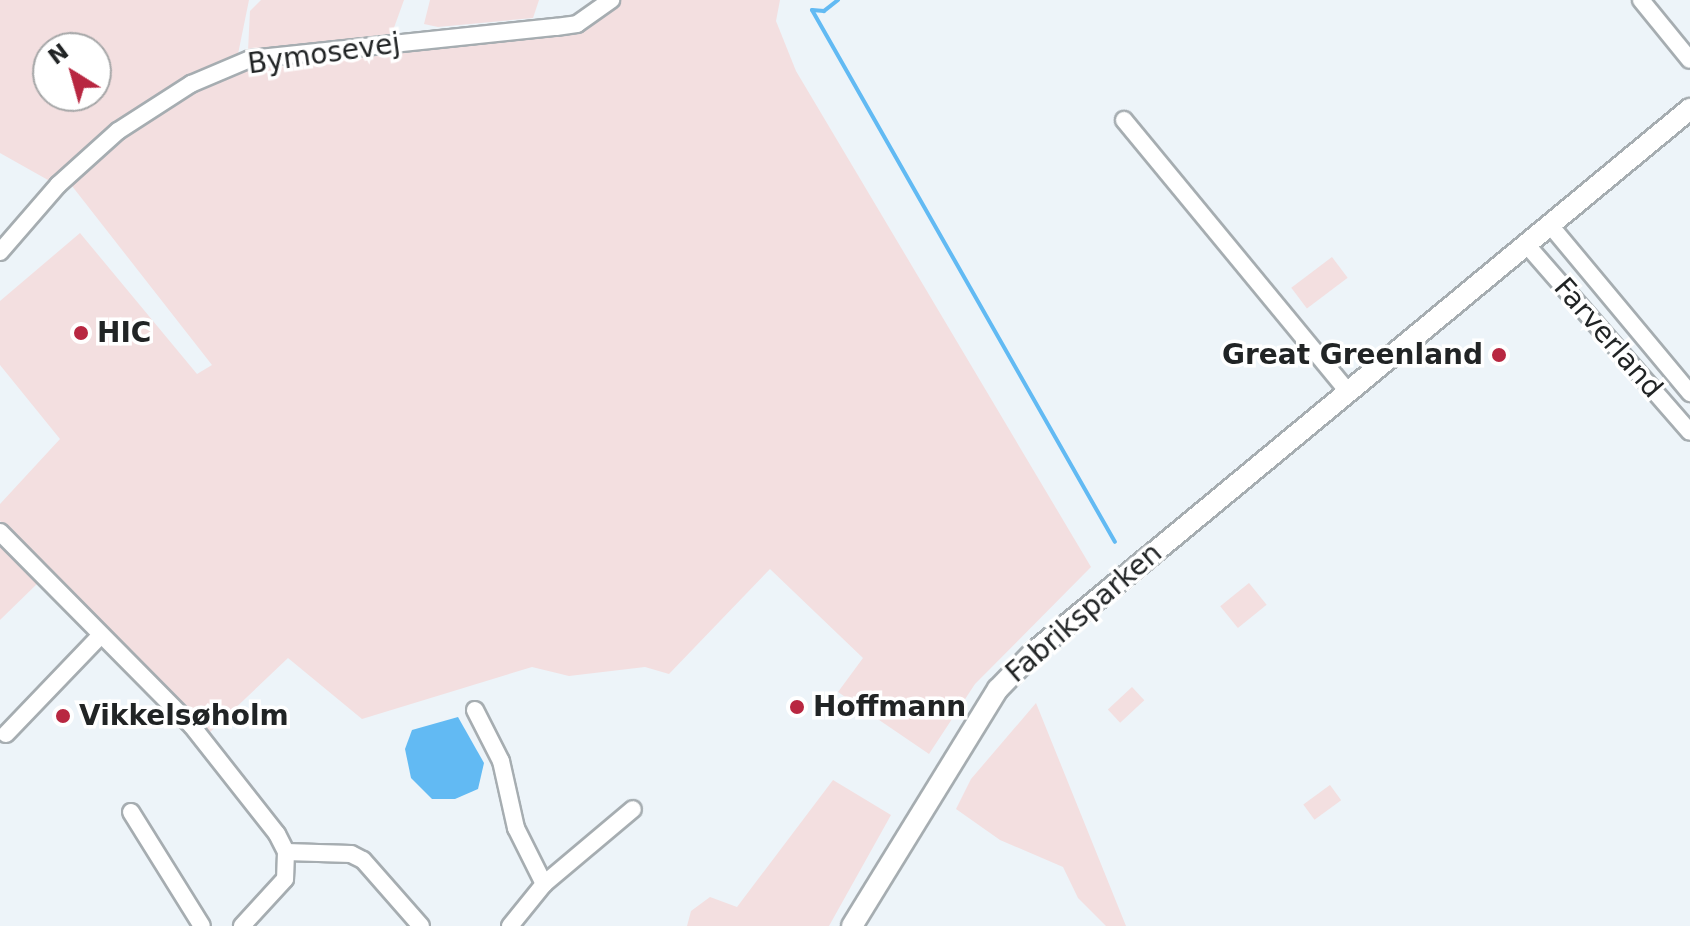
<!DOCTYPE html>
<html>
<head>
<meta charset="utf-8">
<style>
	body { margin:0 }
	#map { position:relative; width:1690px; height:926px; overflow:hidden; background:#edf4f9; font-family:"DejaVu Sans",sans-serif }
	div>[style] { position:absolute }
	.green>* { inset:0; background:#f3dfe0; transform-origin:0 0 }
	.water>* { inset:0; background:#62baf3 }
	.stream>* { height:4px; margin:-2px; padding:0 2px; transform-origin:2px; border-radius:2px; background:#62baf3 }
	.roads { filter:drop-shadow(2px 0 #a6adb1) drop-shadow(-2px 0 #a6adb1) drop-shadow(0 2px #a6adb1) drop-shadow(0 -2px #a6adb1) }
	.minor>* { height:16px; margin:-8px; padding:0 8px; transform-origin:8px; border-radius:8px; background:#fff }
	.tertiary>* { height:20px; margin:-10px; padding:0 10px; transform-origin:10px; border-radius:10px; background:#fff }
	.dots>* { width:22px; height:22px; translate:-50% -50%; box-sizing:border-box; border:4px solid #fff; border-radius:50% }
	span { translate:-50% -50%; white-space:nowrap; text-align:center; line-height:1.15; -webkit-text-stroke:7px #fff; paint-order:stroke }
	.street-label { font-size:28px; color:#212425 }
	.poi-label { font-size:28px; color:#212425; font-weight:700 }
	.left { translate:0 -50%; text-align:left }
	.right { translate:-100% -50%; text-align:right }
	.north { position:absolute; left:32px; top:32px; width:80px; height:80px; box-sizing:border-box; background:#fff; border:2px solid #a6a7a8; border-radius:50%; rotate:323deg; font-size:22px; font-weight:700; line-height:32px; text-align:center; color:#212425 }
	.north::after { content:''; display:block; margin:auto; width:28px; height:36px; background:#b82741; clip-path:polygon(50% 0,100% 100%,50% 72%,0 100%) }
</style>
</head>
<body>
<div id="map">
	<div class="green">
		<div style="clip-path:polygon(evenodd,0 0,249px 0,238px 54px,150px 99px,48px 180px,0 153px,0 0,48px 48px,96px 48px,96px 96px,48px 96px,48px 48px)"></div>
		<div style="clip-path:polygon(261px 0,404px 0,391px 36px,248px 51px,250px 11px)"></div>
		<div style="clip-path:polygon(430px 0,539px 0,533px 18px,438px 27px,424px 24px)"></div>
		<div style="clip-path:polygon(604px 0,780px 0,776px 21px,796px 71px,1091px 567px,975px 684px,929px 754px,838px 692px,863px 658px,770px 569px,669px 674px,645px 667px,569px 676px,532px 667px,362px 719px,288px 658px,208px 734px,0 521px,0 504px,60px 439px,0 365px,0 301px,80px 233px,197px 374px,212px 365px,72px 186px,76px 178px,124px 136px,195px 88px,250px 69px,574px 34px)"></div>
		<div style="left:1332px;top:257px;width:26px;height:51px;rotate:53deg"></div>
		<div style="clip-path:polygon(0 541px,40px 581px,0 620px)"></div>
		<div style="left:1249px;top:583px;width:28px;height:37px;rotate:51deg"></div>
		<div style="left:1132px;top:687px;width:18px;height:33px;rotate:47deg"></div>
		<div style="clip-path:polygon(1036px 703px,1126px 926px,1106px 926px,1078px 898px,1063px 867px,1000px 840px,956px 809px,971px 779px)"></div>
		<div style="clip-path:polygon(833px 780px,891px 815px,829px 926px,687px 926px,691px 911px,710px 897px,737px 907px)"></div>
		<div style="left:1330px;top:785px;width:19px;height:33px;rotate:54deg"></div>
	</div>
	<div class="water">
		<div style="clip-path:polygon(458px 717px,484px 763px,478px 789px,455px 799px,432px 799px,411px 778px,405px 749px,412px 730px)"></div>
	</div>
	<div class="stream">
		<div style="left:838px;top:0;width:18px;rotate:142deg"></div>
		<div style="left:824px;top:11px;width:12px;rotate:-175deg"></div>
		<div style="left:812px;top:10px;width:612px;rotate:60.34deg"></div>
	</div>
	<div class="roads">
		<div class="minor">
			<div style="left:1641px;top:0;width:77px;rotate:50.8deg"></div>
			<div style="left:1124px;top:120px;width:352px;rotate:50.5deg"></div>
			<div style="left:1550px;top:225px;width:219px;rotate:50.2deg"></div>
			<div style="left:1526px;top:244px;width:249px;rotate:48.9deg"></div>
			<div style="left:0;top:252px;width:89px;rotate:-49.1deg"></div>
			<div style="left:58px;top:185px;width:81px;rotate:-42deg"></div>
			<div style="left:118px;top:131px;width:87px;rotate:-32.8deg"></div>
			<div style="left:191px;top:84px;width:64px;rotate:-23deg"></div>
			<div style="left:250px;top:59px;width:308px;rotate:-6deg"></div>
			<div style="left:556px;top:27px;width:21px;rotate:-8deg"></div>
			<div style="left:577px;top:24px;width:42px;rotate:-35.2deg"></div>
			<div style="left:0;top:532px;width:273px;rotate:45.3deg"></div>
			<div style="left:192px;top:726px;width:137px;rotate:51.8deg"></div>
			<div style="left:277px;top:834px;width:20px;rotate:63deg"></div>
			<div style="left:286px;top:852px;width:27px;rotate:92deg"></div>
			<div style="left:285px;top:879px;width:64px;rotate:132.5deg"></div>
			<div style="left:475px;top:710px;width:57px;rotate:63deg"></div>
			<div style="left:501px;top:761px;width:69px;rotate:77.4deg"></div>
			<div style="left:516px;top:828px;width:63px;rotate:63.4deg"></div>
			<div style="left:6px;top:734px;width:137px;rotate:-46.2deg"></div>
			<div style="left:131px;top:812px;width:134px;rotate:58.1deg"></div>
			<div style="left:286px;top:852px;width:65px;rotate:1.8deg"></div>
			<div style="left:351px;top:854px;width:13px;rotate:27deg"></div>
			<div style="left:363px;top:860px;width:88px;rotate:48.7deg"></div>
			<div style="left:510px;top:926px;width:54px;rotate:-51deg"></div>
			<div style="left:544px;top:884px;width:116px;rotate:-40.1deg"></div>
		</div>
		<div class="tertiary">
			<div style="left:852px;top:926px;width:278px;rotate:-58.4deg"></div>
			<div style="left:998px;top:689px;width:52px;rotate:-45.8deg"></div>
			<div style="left:1034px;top:652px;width:852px;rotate:-39.62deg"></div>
		</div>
	</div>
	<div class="dots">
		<div style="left:81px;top:333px;background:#b82741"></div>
		<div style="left:1499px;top:355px;background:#b82741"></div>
		<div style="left:797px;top:707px;background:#b82741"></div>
		<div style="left:63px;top:716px;background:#b82741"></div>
	</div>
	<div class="street-label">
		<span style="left:324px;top:54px;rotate:-8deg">Bymosevej</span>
		<span style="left:1608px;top:338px;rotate:49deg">Farverland</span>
		<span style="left:1084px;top:613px;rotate:-41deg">Fabriksparken</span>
	</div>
	<div class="poi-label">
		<span class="left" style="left:97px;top:333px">HIC</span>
		<span class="right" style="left:1483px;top:355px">Great Greenland</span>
		<span class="left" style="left:813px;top:707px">Hoffmann</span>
		<span class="left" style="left:79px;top:716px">Vikkelsøholm</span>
	</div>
	<div class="north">N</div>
</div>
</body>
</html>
